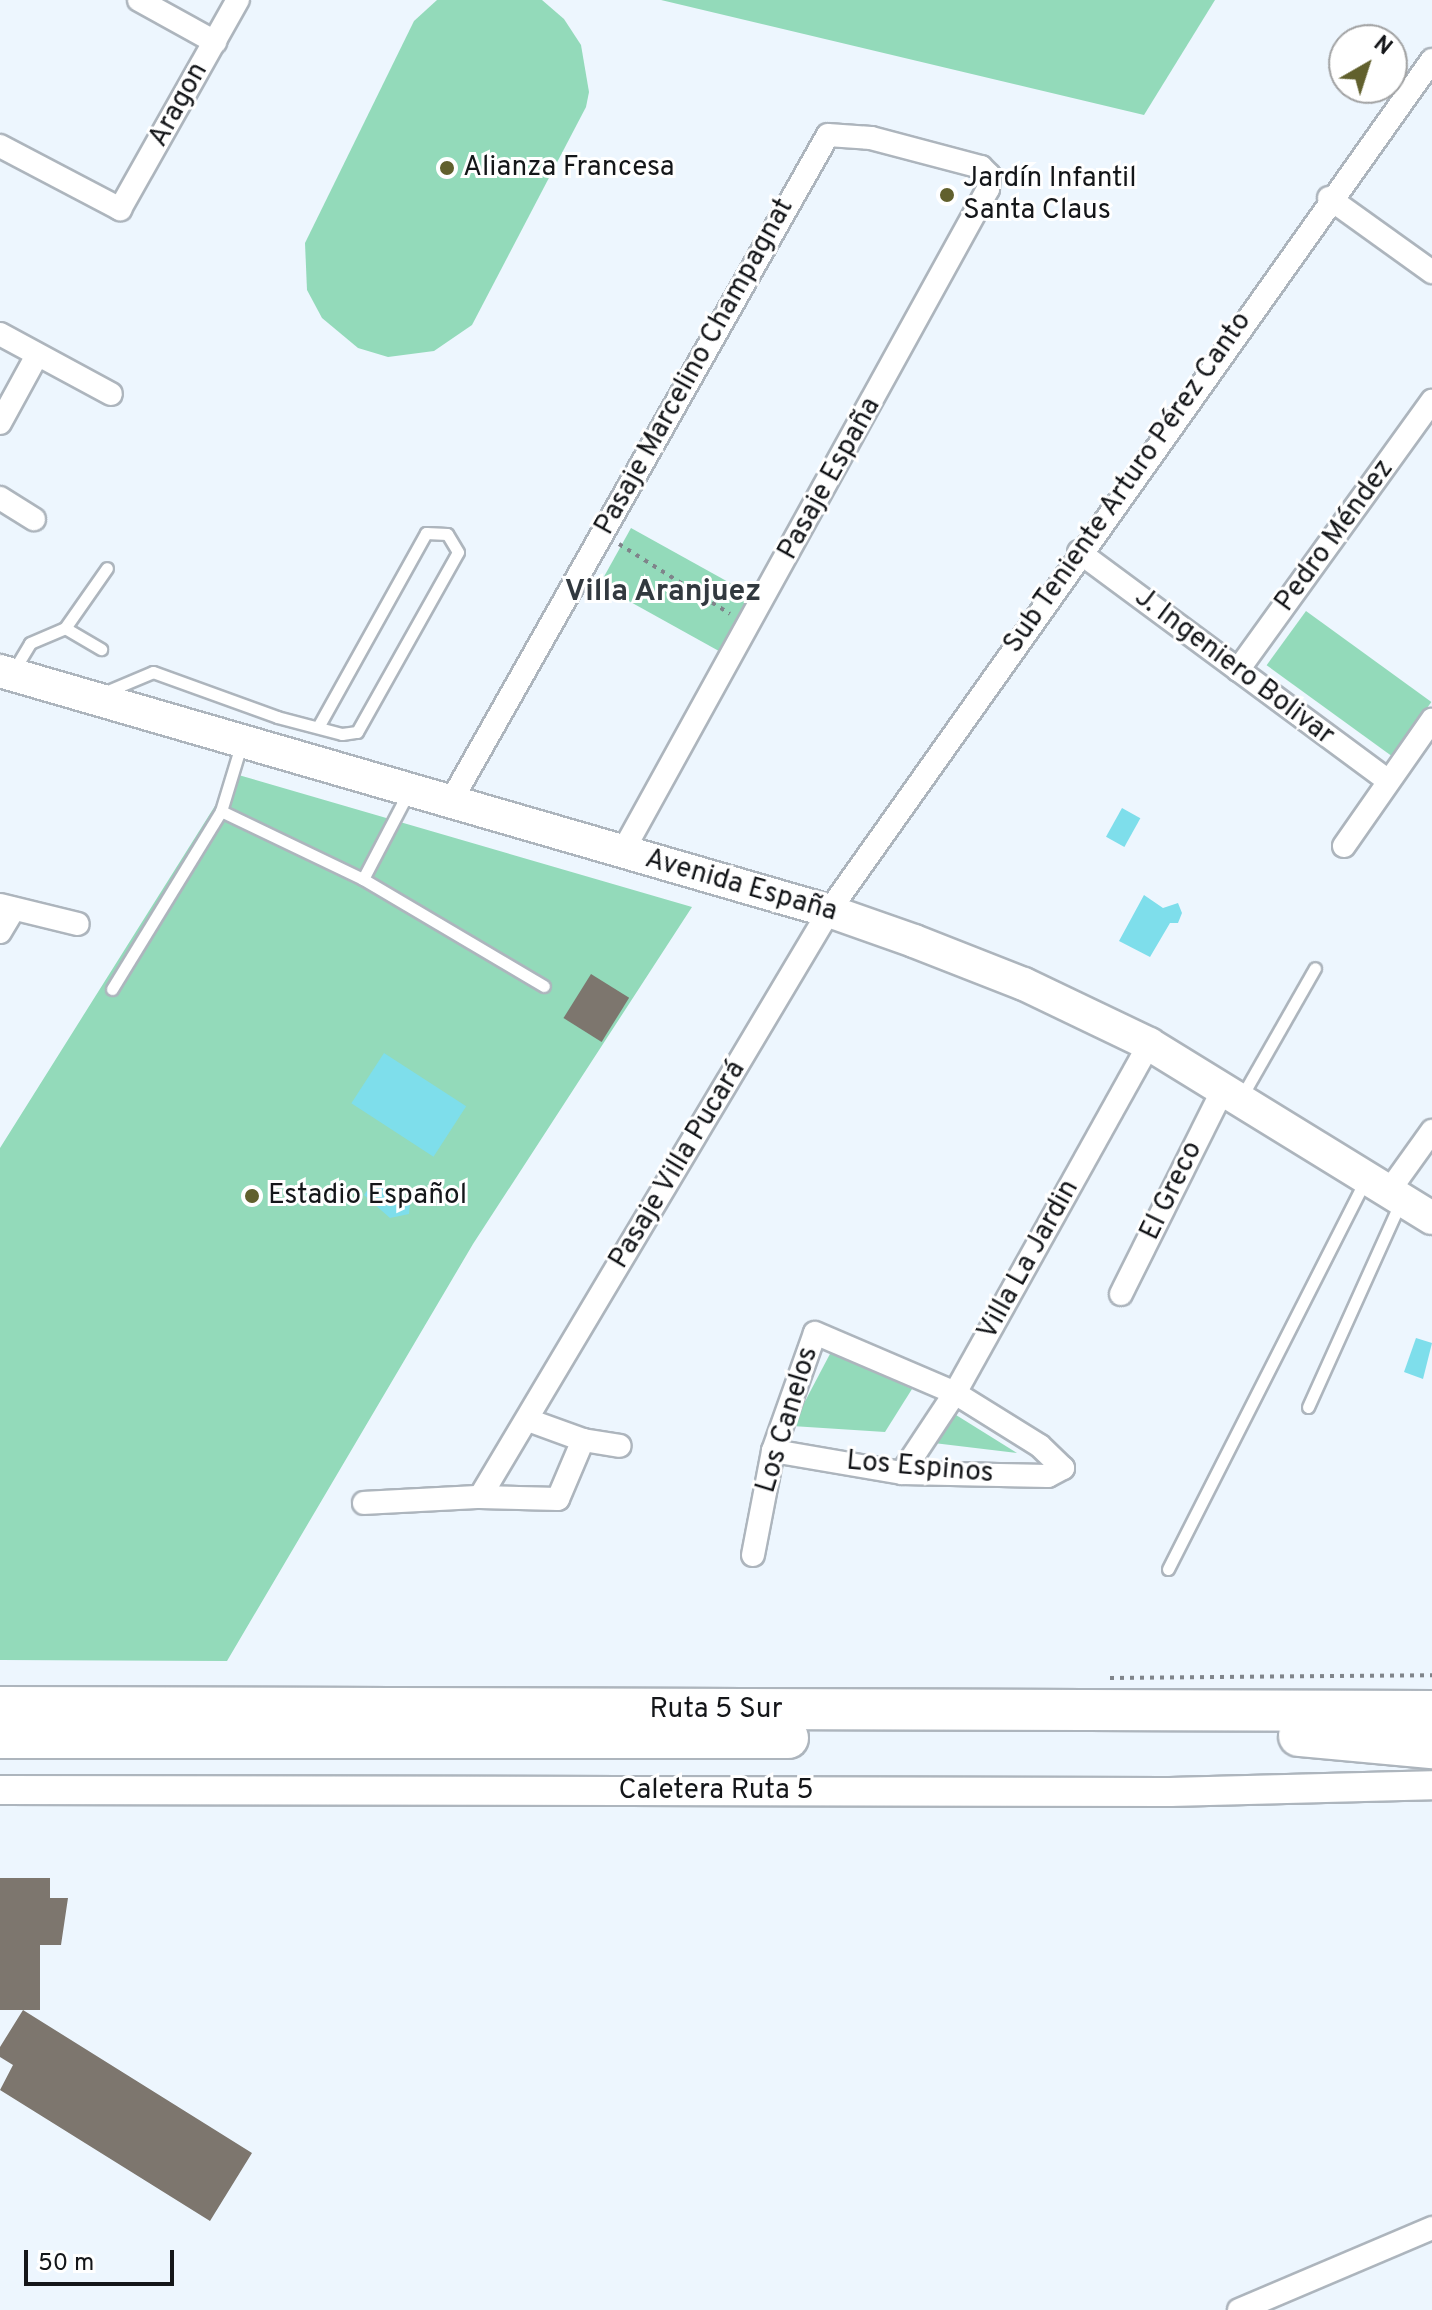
<!DOCTYPE html>
<html>
<head>
<meta charset="utf-8">
<style>
	body { margin:0 }
	#map { position:relative; width:1432px; height:2310px; overflow:hidden; background:#edf6fe; font-family:Overpass,sans-serif }
	div>[style] { position:absolute }
	.green>* { inset:0; background:#93daba; transform-origin:0 0 }
	.water>* { inset:0; background:#7edeeb; transform-origin:0 0 }
	.building>* { inset:0; background:#7d766e; transform-origin:0 0 }
	.path>* { height:4px; margin-top:-2px; transform-origin:0; background:repeating-linear-gradient(90deg,#7f848a 0 4px,transparent 0 10px) }
	.roads { filter:drop-shadow(2px 0 #adb5bd) drop-shadow(-2px 0 #adb5bd) drop-shadow(0 2px #adb5bd) drop-shadow(0 -2px #adb5bd) }
	.service>* { height:11px; margin:-5.5px; padding:0 5.5px; transform-origin:5.5px; border-radius:5.5px; background:#fff }
	.minor>* { height:22px; margin:-11px; padding:0 11px; transform-origin:11px; border-radius:11px; background:#fff }
	.tertiary>* { height:28px; margin:-14px; padding:0 14px; transform-origin:14px; border-radius:14px; background:#fff }
	.secondary>* { height:32px; margin:-16px; padding:0 16px; transform-origin:16px; border-radius:16px; background:#fff }
	.motorway>* { height:40px; margin:-20px; padding:0 20px; transform-origin:20px; border-radius:20px; background:#fff }
	.dots>* { width:22px; height:22px; translate:-50% -50%; box-sizing:border-box; border:4px solid #fff; border-radius:50% }
	span { translate:-50% -50%; white-space:nowrap; text-align:center; line-height:1.15; -webkit-text-stroke:6px #fff; paint-order:stroke }
	.street-label { font-size:28px; color:#141619 }
	.poi-label { font-size:28px; color:#141619 }
	.left { translate:0 -50%; text-align:left }
	.neighbourhood-label { font-size:30px; color:#32393f; font-weight:700 }
	.north { position:absolute; left:1328px; top:24px; width:80px; height:80px; box-sizing:border-box; background:#fff; border:2px solid #a1a2a3; border-radius:50%; rotate:39deg; font-size:22px; font-weight:700; line-height:32px; text-align:center; color:#141619 }
	.north::after { content:''; display:block; margin:auto; width:28px; height:36px; background:#61602d; clip-path:polygon(50% 0,100% 100%,50% 72%,0 100%) }
	.scale { position:absolute; left:24px; top:2250px; width:150px; height:36px; box-sizing:border-box; border:4px solid #141619; border-top:0; padding-left:10px; font-size:24px; line-height:28px; white-space:nowrap; color:#141619; -webkit-text-stroke:6px #fff; paint-order:stroke }
</style>
</head>
<body>
<div id="map">
	<div class="green">
		<div style="clip-path:polygon(437px 0,542px 0,564px 19px,581px 45px,589px 92px,586px 107px,472px 325px,434px 351px,388px 357px,358px 348px,322px 318px,307px 290px,305px 243px,414px 21px)"></div>
		<div style="clip-path:polygon(661px 0,1215px 0,1144px 115px)"></div>
		<div style="left:631px;top:528px;width:137px;height:65px;rotate:29deg"></div>
		<div style="left:1306px;top:611px;width:155px;height:67px;rotate:36deg"></div>
		<div style="clip-path:polygon(235px 774px,692px 907px,473px 1244px,227px 1661px,0 1660px,0 1148px)"></div>
		<div style="clip-path:polygon(831px 1352px,912px 1389px,885px 1432px,792px 1426px)"></div>
		<div style="clip-path:polygon(940px 1405px,1017px 1453px,917px 1441px)"></div>
	</div>
	<div class="water">
		<div style="left:1122px;top:808px;width:21px;height:33px;rotate:29deg"></div>
		<div style="clip-path:polygon(1144px 895px,1163px 908px,1178px 903px,1182px 913px,1178px 923px,1170px 923px,1150px 957px,1119px 941px)"></div>
		<div style="left:384px;top:1053px;width:98px;height:60px;rotate:33deg"></div>
		<div style="clip-path:polygon(372px 1183px,402px 1195px,410px 1202px,409px 1214px,390px 1218px,364px 1195px)"></div>
		<div style="clip-path:polygon(1416px 1338px,1432px 1343px,1423px 1379px,1404px 1372px)"></div>
	</div>
	<div class="building">
		<div style="left:591px;top:974px;width:45px;height:52px;rotate:32deg"></div>
		<div style="clip-path:polygon(0 1878px,50px 1878px,50px 1898px,68px 1898px,61px 1945px,40px 1945px,40px 2010px,0 2010px)"></div>
		<div style="clip-path:polygon(23px 2010px,252px 2153px,210px 2221px,0 2090px,13px 2065px,0 2057px,0 2047px)"></div>
	</div>
	<div class="path">
		<div style="left:619px;top:544px;width:131px;rotate:32.2deg"></div>
		<div style="left:1110px;top:1678px;width:322px;rotate:-0.5deg"></div>
	</div>
	<div class="roads">
		<div class="service">
			<div style="left:65px;top:628px;width:42px;rotate:30.3deg"></div>
			<div style="left:14px;top:670px;width:31px;rotate:-59deg"></div>
			<div style="left:30px;top:643px;width:38px;rotate:-23deg"></div>
			<div style="left:65px;top:628px;width:73px;rotate:-55deg"></div>
			<div style="left:103px;top:693px;width:54px;rotate:-22.8deg"></div>
			<div style="left:153px;top:672px;width:132px;rotate:19.9deg"></div>
			<div style="left:277px;top:717px;width:67px;rotate:14.7deg"></div>
			<div style="left:342px;top:734px;width:15px;rotate:-8deg"></div>
			<div style="left:357px;top:732px;width:206px;rotate:-60.7deg"></div>
			<div style="left:458px;top:552px;width:21px;rotate:-121deg"></div>
			<div style="left:447px;top:534px;width:21px;rotate:-177deg"></div>
			<div style="left:426px;top:533px;width:220px;rotate:119.1deg"></div>
			<div style="left:242px;top:742px;width:72px;rotate:106.9deg"></div>
			<div style="left:221px;top:811px;width:157px;rotate:25.6deg"></div>
			<div style="left:363px;top:879px;width:210px;rotate:30.6deg"></div>
			<div style="left:363px;top:879px;width:99px;rotate:-62.4deg"></div>
			<div style="left:112px;top:989px;width:209px;rotate:-58.5deg"></div>
			<div style="left:1242px;top:1096px;width:147px;rotate:-60.3deg"></div>
			<div style="left:1308px;top:1407px;width:224px;rotate:-65.7deg"></div>
			<div style="left:1168px;top:1569px;width:435px;rotate:-63.1deg"></div>
		</div>
		<div class="minor">
			<div style="left:139px;top:0;width:87px;rotate:28.9deg"></div>
			<div style="left:0;top:146px;width:136px;rotate:27.7deg"></div>
			<div style="left:120px;top:209px;width:240px;rotate:-60.6deg"></div>
			<div style="left:1329px;top:198px;width:127px;rotate:35.7deg"></div>
			<div style="left:0;top:334px;width:126px;rotate:28.4deg"></div>
			<div style="left:0;top:423px;width:77px;rotate:-61.4deg"></div>
			<div style="left:0;top:498px;width:40px;rotate:32deg"></div>
			<div style="left:1079px;top:552px;width:385px;rotate:36.5deg"></div>
			<div style="left:1238px;top:670px;width:332px;rotate:-54.2deg"></div>
			<div style="left:451px;top:801px;width:765px;rotate:-60.49deg"></div>
			<div style="left:828px;top:135px;width:43px;rotate:4deg"></div>
			<div style="left:871px;top:138px;width:114px;rotate:14.8deg"></div>
			<div style="left:981px;top:167px;width:11px;rotate:45deg"></div>
			<div style="left:989px;top:175px;width:14px;rotate:94deg"></div>
			<div style="left:988px;top:189px;width:756px;rotate:118.87deg"></div>
			<div style="left:1344px;top:846px;width:154px;rotate:-55.1deg"></div>
			<div style="left:0;top:905px;width:80px;rotate:13.7deg"></div>
			<div style="left:0;top:932px;width:27px;rotate:-59deg"></div>
			<div style="left:1389px;top:1191px;width:74px;rotate:-54.4deg"></div>
			<div style="left:1121px;top:1294px;width:231px;rotate:-63.5deg"></div>
			<div style="left:528px;top:1420px;width:59px;rotate:20deg"></div>
			<div style="left:583px;top:1440px;width:64px;rotate:113deg"></div>
			<div style="left:558px;top:1499px;width:78px;rotate:-178.5deg"></div>
			<div style="left:480px;top:1497px;width:682px;rotate:-59.22deg"></div>
			<div style="left:829px;top:911px;width:1043px;rotate:-54.68deg"></div>
			<div style="left:583px;top:1440px;width:37px;rotate:9deg"></div>
			<div style="left:902px;top:1473px;width:96px;rotate:-56.5deg"></div>
			<div style="left:955px;top:1393px;width:399px;rotate:-60.9deg"></div>
			<div style="left:364px;top:1503px;width:116px;rotate:-3deg"></div>
			<div style="left:753px;top:1555px;width:106px;rotate:-79.1deg"></div>
			<div style="left:773px;top:1451px;width:125px;rotate:-70.4deg"></div>
			<div style="left:815px;top:1333px;width:152px;rotate:23.2deg"></div>
			<div style="left:955px;top:1393px;width:100px;rotate:31.9deg"></div>
			<div style="left:1040px;top:1446px;width:32px;rotate:44deg"></div>
			<div style="left:1063px;top:1468px;width:17px;rotate:152deg"></div>
			<div style="left:1048px;top:1476px;width:146px;rotate:-178.8deg"></div>
			<div style="left:902px;top:1473px;width:131px;rotate:-170.3deg"></div>
			<div style="left:1239px;top:2310px;width:210px;rotate:-23deg"></div>
		</div>
		<div class="tertiary">
			<div style="left:0;top:1790px;width:1170px;rotate:0.1deg"></div>
			<div style="left:1170px;top:1792px;width:262px;rotate:-1.5deg"></div>
		</div>
		<div class="secondary">
			<div style="left:0;top:671px;width:863px;rotate:16.15deg"></div>
			<div style="left:829px;top:911px;width:90px;rotate:19.4deg"></div>
			<div style="left:914px;top:941px;width:118px;rotate:21.4deg"></div>
			<div style="left:1024px;top:984px;width:139px;rotate:25.6deg"></div>
			<div style="left:1149px;top:1044px;width:332px;rotate:31.6deg"></div>
		</div>
		<div class="motorway">
			<div style="left:0;top:1707px;width:1432px;rotate:0.16deg"></div>
			<div style="left:1299px;top:1736px;width:134px;rotate:5.2deg"></div>
			<div style="left:0;top:1738px;width:788px"></div>
		</div>
	</div>
	<div class="dots">
		<div style="left:447px;top:168px;background:#61602d"></div>
		<div style="left:947px;top:195px;background:#61602d"></div>
		<div style="left:252px;top:1196px;background:#61602d"></div>
	</div>
	<div class="street-label">
		<span style="left:179px;top:105px;rotate:-61deg">Aragon</span>
		<span style="left:695px;top:367px;rotate:-61deg">Pasaje Marcelino Champagnat</span>
		<span style="left:830px;top:479px;rotate:-61deg">Pasaje España</span>
		<span style="left:1128px;top:483px;rotate:-55deg">Sub Teniente Arturo Pérez Canto</span>
		<span style="left:1335px;top:536px;rotate:-54deg">Pedro Méndez</span>
		<span style="left:1234px;top:667px;rotate:37deg">J. Ingeniero Bolivar</span>
		<span style="left:741px;top:886px;rotate:16deg">Avenida España</span>
		<span style="left:678px;top:1165px;rotate:-59deg">Pasaje Villa Pucará</span>
		<span style="left:1172px;top:1191px;rotate:-64deg">El Greco</span>
		<span style="left:1029px;top:1260px;rotate:-61deg">Villa La Jardin</span>
		<span style="left:788px;top:1420px;rotate:-73deg">Los Canelos</span>
		<span style="left:920px;top:1468px;rotate:5deg">Los Espinos</span>
		<span style="left:716px;top:1710px">Ruta 5 Sur</span>
		<span style="left:716px;top:1791px">Caletera Ruta 5</span>
	</div>
	<div class="poi-label">
		<span class="left" style="left:463px;top:168px">Alianza Francesa</span>
		<span class="left" style="left:963px;top:195px">Jardín Infantil<br>Santa Claus</span>
		<span class="left" style="left:268px;top:1196px">Estadio Español</span>
	</div>
	<div class="neighbourhood-label">
		<span style="left:663px;top:593px">Villa Aranjuez</span>
	</div>
	<div class="north">N</div>
	<div class="scale">50 m</div>
</div>
</body>
</html>
